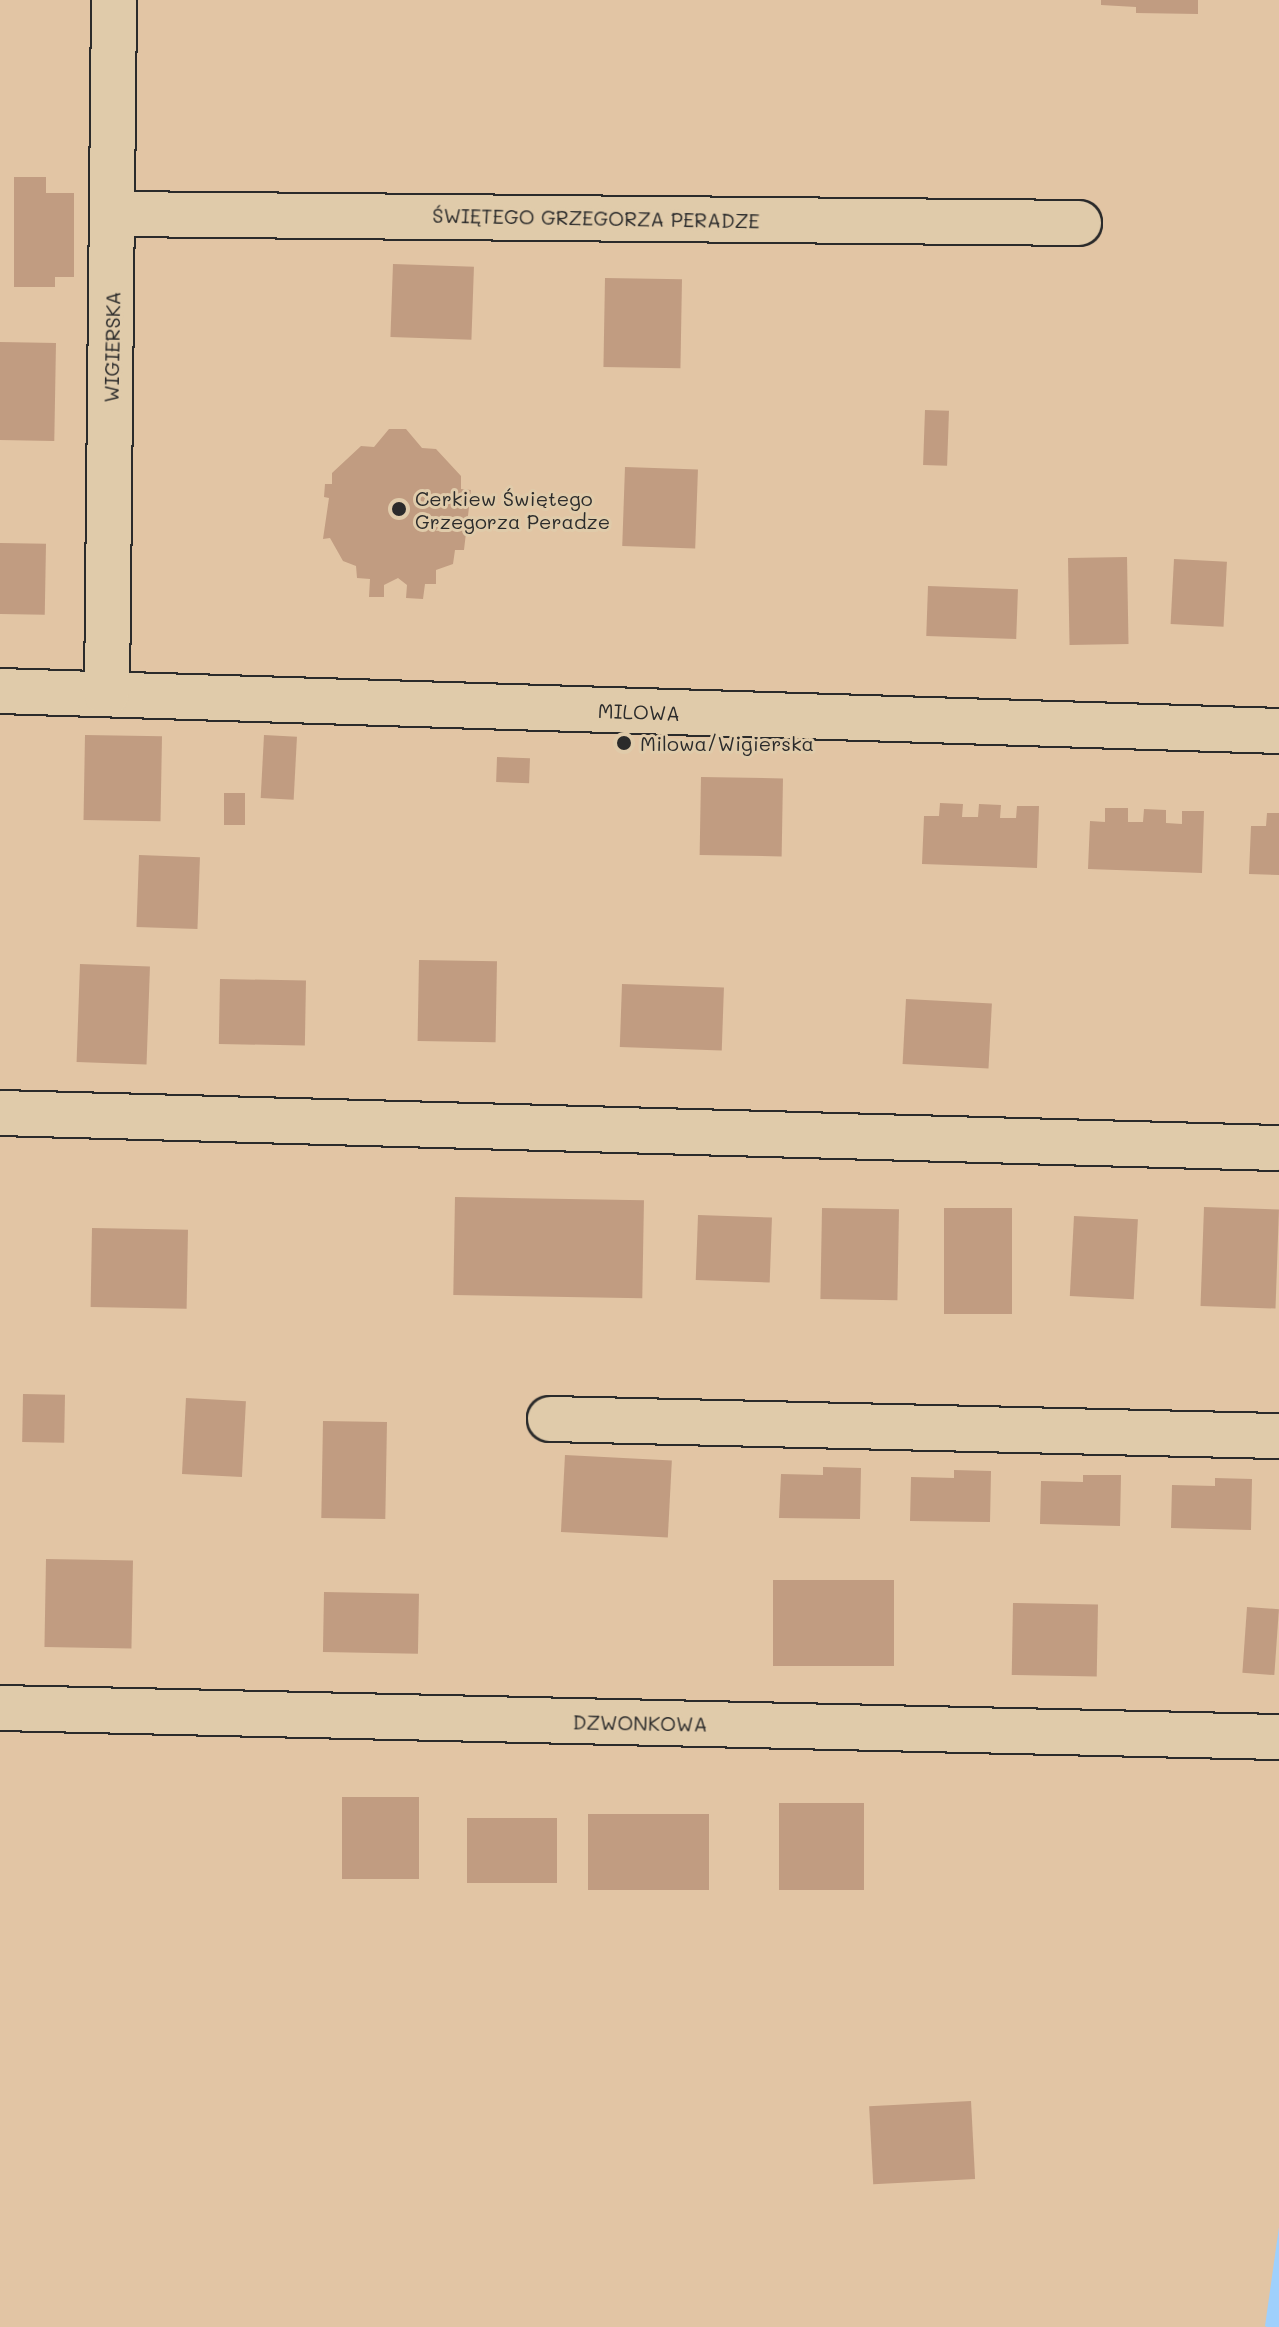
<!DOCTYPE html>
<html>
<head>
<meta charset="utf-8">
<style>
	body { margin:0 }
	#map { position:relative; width:1279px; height:2327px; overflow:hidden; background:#e2c5a4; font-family:Mali,sans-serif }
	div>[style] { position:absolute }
	.water>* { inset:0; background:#9fd0fc }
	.building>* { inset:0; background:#c19c81; transform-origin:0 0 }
	.roads { filter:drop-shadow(2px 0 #2b2b2b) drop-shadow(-2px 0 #2b2b2b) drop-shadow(0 2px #2b2b2b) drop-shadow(0 -2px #2b2b2b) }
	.minor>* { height:44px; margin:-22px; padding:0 22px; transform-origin:22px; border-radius:22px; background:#e0cbaa }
	.dots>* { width:22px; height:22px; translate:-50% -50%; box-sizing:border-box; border:4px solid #e0cbaa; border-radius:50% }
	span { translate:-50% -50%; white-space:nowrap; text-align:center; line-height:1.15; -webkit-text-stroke:6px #e0cbaa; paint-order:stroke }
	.street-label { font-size:20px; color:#2b2b2b }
	.poi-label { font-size:20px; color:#2b2b2b }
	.left { translate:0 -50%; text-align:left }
</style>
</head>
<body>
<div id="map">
	<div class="water">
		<div style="clip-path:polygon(1279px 2227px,1279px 2327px,1267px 2327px,1265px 2326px)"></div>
	</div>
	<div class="building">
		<div style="clip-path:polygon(1101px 0,1198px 0,1198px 14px,1136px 13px,1136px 7px,1101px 5px)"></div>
		<div style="clip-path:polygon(14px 177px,46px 177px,46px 193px,74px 193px,74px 277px,55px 277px,55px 287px,14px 287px)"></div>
		<div style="left:393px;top:264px;width:81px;height:73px;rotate:2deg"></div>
		<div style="left:605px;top:278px;width:77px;height:89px;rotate:1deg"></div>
		<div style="left:0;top:342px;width:56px;height:98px;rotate:1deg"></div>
		<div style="left:925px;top:410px;width:24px;height:55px;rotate:2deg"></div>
		<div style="clip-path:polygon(389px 429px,406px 429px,422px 448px,436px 449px,461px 476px,461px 489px,471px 490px,464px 550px,455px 550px,453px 564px,436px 570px,436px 584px,425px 584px,423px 599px,406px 598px,407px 585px,398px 578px,384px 585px,384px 597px,369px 597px,370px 579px,357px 578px,356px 566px,343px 561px,330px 538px,323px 539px,329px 498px,324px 497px,325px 484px,332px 484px,332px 473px,361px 446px,374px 447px)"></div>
		<div style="left:625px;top:467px;width:73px;height:79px;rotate:2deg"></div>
		<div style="left:0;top:543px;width:46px;height:71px;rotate:1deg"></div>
		<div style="left:1127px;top:557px;width:87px;height:59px;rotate:89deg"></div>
		<div style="left:1174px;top:559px;width:53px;height:65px;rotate:3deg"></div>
		<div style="left:928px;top:586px;width:90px;height:50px;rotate:2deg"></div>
		<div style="left:85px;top:735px;width:77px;height:85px;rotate:1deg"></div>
		<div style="left:264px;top:735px;width:33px;height:63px;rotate:3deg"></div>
		<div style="left:497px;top:757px;width:33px;height:25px;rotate:2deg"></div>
		<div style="left:701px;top:777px;width:82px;height:78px;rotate:1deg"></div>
		<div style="left:224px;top:793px;width:21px;height:32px"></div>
		<div style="clip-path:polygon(940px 803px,963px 804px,962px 817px,978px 817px,979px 804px,1001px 805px,1000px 818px,1016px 818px,1017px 806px,1039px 806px,1037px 868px,922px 864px,924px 816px,939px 816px)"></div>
		<div style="clip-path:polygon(1105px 808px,1128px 808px,1128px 822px,1143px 822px,1144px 809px,1166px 810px,1166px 823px,1182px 824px,1182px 811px,1204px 811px,1202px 873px,1088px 869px,1090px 821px,1105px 822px)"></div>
		<div style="clip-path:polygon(1267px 813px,1279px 813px,1279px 875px,1249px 874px,1251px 826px,1266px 826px)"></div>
		<div style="left:139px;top:855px;width:61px;height:72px;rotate:2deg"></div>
		<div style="left:419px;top:960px;width:78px;height:81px;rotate:1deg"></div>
		<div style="left:80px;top:964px;width:70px;height:98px;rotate:2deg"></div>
		<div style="left:220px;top:979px;width:86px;height:65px;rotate:1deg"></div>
		<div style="left:622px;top:984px;width:102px;height:63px;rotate:2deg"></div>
		<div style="left:906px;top:999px;width:86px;height:65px;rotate:3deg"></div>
		<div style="left:455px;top:1197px;width:189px;height:98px;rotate:1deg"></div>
		<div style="left:1204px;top:1207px;width:75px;height:99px;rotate:2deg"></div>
		<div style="left:822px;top:1208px;width:77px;height:91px;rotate:1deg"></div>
		<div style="left:944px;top:1208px;width:68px;height:106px"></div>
		<div style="left:698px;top:1215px;width:74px;height:65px;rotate:2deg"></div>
		<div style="left:1074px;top:1216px;width:64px;height:80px;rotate:3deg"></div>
		<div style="left:92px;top:1228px;width:96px;height:79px;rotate:1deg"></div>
		<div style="left:23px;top:1394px;width:42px;height:48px;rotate:1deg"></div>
		<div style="left:186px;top:1398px;width:60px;height:76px;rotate:3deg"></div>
		<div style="left:323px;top:1421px;width:64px;height:97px;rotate:1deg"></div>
		<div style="left:565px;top:1455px;width:107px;height:77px;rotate:3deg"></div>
		<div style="clip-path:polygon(823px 1467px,861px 1468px,860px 1519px,779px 1518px,781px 1474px,823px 1475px)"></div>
		<div style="clip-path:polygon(954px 1470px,991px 1471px,990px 1522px,910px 1521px,911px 1477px,954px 1478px)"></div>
		<div style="clip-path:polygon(1083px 1475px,1121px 1475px,1120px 1526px,1040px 1524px,1041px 1481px,1083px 1482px)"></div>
		<div style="clip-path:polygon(1215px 1478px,1252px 1479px,1251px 1530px,1171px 1528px,1172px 1485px,1215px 1486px)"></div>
		<div style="left:46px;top:1559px;width:87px;height:88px;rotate:1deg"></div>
		<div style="left:773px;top:1580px;width:121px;height:86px"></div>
		<div style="left:324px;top:1592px;width:95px;height:60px;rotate:1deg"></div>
		<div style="left:1013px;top:1603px;width:85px;height:72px;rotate:1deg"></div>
		<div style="left:1247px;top:1607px;width:32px;height:66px;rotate:4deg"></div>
		<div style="left:342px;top:1797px;width:77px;height:82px"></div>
		<div style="left:779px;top:1803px;width:85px;height:87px"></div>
		<div style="left:588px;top:1814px;width:121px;height:76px"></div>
		<div style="left:467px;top:1818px;width:90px;height:65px"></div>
		<div style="left:971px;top:2101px;width:78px;height:102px;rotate:87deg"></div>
	</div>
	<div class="roads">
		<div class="minor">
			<div style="left:114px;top:214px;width:965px;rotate:0.53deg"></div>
			<div style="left:0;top:691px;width:1280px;rotate:1.79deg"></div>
			<div style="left:107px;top:694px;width:694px;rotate:-89.42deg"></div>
			<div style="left:0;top:1113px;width:1279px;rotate:1.57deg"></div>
			<div style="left:550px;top:1419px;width:729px;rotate:1.34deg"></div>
			<div style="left:0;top:1708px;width:1279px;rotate:1.3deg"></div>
		</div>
	</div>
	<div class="dots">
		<div style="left:399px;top:509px;background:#2b2b2b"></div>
		<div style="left:624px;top:743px;background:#2b2b2b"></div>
	</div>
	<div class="street-label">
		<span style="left:596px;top:218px;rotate:1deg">ŚWIĘTEGO GRZEGORZA PERADZE</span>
		<span style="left:112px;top:347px;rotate:-89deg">WIGIERSKA</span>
		<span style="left:639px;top:712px;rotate:2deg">MILOWA</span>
		<span style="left:640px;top:1723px;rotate:1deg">DZWONKOWA</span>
	</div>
	<div class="poi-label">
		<span class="left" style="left:415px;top:510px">Cerkiew Świętego<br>Grzegorza Peradze</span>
		<span class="left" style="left:640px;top:743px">Milowa/Wigierska</span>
	</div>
</div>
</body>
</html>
